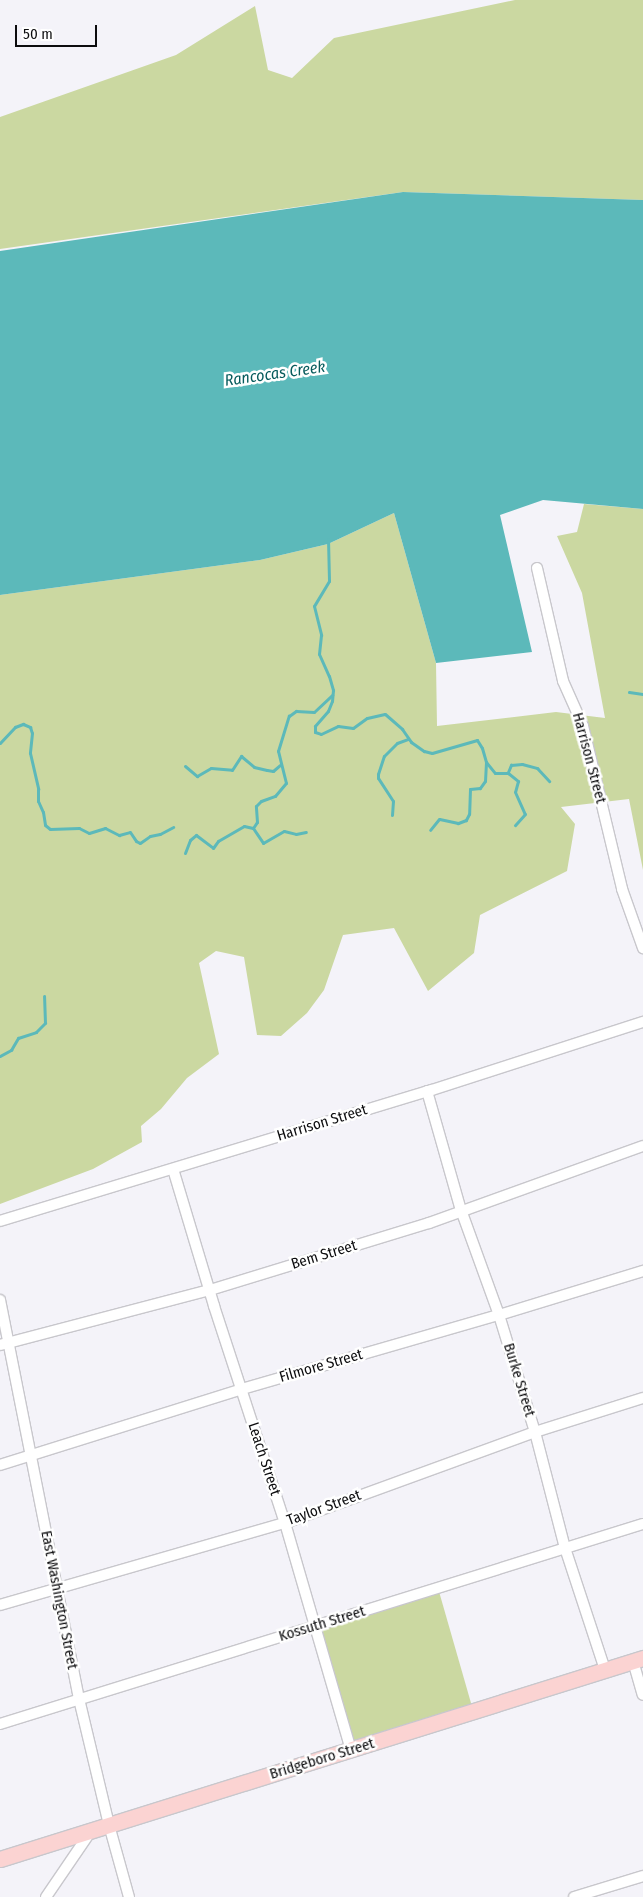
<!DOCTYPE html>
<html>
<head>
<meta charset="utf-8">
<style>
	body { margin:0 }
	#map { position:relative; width:643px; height:1897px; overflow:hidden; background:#f4f3f9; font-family:"Fira Sans Condensed",sans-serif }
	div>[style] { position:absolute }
	.green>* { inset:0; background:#cbd8a1; transform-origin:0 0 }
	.water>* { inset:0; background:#5cb9ba }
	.stream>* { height:3px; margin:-1.5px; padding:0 1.5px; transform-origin:1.5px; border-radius:1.5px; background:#5cb9ba }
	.roads { filter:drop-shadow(1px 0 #c8c7cc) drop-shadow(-1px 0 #c8c7cc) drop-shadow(0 1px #c8c7cc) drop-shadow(0 -1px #c8c7cc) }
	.street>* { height:10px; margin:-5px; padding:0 5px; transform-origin:5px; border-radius:5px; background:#fff }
	.secondary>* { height:15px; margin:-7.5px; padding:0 7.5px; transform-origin:7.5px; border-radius:7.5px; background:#fbd3d2 }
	span { translate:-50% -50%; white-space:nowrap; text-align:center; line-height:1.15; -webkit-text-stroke:5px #fff; paint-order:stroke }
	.street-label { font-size:15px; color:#0c0c0e }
	.water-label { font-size:16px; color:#065b5c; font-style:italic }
	.scale { position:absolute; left:15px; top:25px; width:82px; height:22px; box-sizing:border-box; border:2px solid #0c0c0e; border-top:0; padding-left:6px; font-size:15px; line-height:18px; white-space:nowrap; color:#0c0c0e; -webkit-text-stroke:4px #fff; paint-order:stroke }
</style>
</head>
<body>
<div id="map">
	<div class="green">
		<div style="clip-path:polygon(515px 0,643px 0,643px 200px,403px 192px,0 249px,0 117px,176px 55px,255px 6px,268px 70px,292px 78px,334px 38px)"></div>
		<div style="clip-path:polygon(584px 504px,643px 509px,643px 870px,629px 799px,561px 807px,575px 824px,567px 871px,480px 915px,474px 953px,428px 991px,394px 928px,343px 935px,324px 990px,307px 1013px,281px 1036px,257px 1035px,244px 957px,216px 951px,199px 963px,219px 1054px,187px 1078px,161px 1109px,141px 1126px,142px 1142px,93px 1169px,0 1204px,0 595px,260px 560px,328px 544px,394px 513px,436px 663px,437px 726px,556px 712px,605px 718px,582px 593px,557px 536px,577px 532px)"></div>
		<div style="left:438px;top:1588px;width:128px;height:128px;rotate:74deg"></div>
	</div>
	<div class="water">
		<div style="clip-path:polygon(403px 192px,643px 200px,643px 509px,543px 500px,500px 515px,532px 652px,436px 663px,394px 513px,328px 544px,260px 560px,0 595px,0 251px)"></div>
	</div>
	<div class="stream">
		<div style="left:328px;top:539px;width:42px;rotate:88.6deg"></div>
		<div style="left:329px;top:581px;width:29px;rotate:121deg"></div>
		<div style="left:314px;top:606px;width:30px;rotate:76deg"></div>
		<div style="left:321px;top:635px;width:19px;rotate:96deg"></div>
		<div style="left:319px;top:654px;width:24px;rotate:66deg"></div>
		<div style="left:329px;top:676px;width:15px;rotate:74deg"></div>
		<div style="left:333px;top:690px;width:11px;rotate:95deg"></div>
		<div style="left:332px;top:701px;width:11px;rotate:112deg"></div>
		<div style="left:328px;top:711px;width:20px;rotate:131deg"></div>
		<div style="left:315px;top:726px;width:6px;rotate:90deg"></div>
		<div style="left:315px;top:732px;width:6px;rotate:18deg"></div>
		<div style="left:321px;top:734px;width:19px;rotate:-25deg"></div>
		<div style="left:338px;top:726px;width:15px;rotate:8deg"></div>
		<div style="left:353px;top:728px;width:17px;rotate:-36deg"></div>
		<div style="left:367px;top:718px;width:18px;rotate:-13deg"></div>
		<div style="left:385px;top:714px;width:23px;rotate:41deg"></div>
		<div style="left:402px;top:729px;width:16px;rotate:55deg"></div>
		<div style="left:411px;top:742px;width:16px;rotate:35deg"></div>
		<div style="left:424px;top:751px;width:8px;rotate:14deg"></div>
		<div style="left:432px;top:753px;width:47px;rotate:-16.1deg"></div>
		<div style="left:477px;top:740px;width:9px;rotate:58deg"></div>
		<div style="left:482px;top:748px;width:15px;rotate:74deg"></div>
		<div style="left:486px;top:762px;width:19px;rotate:93deg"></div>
		<div style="left:485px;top:781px;width:9px;rotate:126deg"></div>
		<div style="left:480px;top:788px;width:10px;rotate:174deg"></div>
		<div style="left:470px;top:789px;width:25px;rotate:92deg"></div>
		<div style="left:469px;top:814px;width:7px;rotate:117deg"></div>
		<div style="left:466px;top:820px;width:9px;rotate:159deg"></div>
		<div style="left:458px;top:823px;width:19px;rotate:-168deg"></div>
		<div style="left:439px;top:819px;width:14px;rotate:129deg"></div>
		<div style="left:629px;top:692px;width:14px;rotate:8deg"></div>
		<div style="left:0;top:743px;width:22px;rotate:-47deg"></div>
		<div style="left:15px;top:727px;width:9px;rotate:-21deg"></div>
		<div style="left:23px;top:724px;width:8px;rotate:23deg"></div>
		<div style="left:30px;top:727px;width:6px;rotate:72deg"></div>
		<div style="left:32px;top:733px;width:20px;rotate:96deg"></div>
		<div style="left:30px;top:753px;width:37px;rotate:77deg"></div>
		<div style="left:38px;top:789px;width:12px;rotate:90deg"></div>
		<div style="left:38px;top:801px;width:12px;rotate:66deg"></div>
		<div style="left:43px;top:812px;width:13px;rotate:81deg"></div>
		<div style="left:45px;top:825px;width:6px;rotate:39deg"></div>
		<div style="left:50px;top:829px;width:29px;rotate:-2deg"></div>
		<div style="left:79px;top:828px;width:11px;rotate:27deg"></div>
		<div style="left:89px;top:833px;width:17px;rotate:-17deg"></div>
		<div style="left:105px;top:828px;width:16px;rotate:27deg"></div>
		<div style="left:119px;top:835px;width:11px;rotate:-15deg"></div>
		<div style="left:130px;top:832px;width:11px;rotate:56deg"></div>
		<div style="left:136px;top:841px;width:4px;rotate:27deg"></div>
		<div style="left:140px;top:843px;width:12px;rotate:-35deg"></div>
		<div style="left:150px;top:836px;width:10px;rotate:-11deg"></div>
		<div style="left:160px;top:834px;width:15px;rotate:-28deg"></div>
		<div style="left:486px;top:762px;width:14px;rotate:51deg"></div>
		<div style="left:495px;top:773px;width:13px"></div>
		<div style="left:508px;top:773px;width:13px;rotate:39deg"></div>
		<div style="left:518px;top:781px;width:11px;rotate:105deg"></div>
		<div style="left:515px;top:792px;width:24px;rotate:66deg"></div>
		<div style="left:525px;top:814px;width:15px;rotate:132deg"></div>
		<div style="left:185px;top:766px;width:16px;rotate:40deg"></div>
		<div style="left:197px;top:776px;width:16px;rotate:-30deg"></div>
		<div style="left:211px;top:768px;width:21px;rotate:5deg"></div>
		<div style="left:232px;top:770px;width:17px;rotate:-57deg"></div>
		<div style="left:241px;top:756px;width:17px;rotate:40deg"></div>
		<div style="left:254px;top:767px;width:13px;rotate:13deg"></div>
		<div style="left:267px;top:770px;width:6px;rotate:9deg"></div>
		<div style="left:273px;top:771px;width:9px;rotate:-41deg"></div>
		<div style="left:508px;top:772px;width:8px;rotate:-67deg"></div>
		<div style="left:511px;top:765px;width:11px;rotate:-5deg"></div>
		<div style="left:522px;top:764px;width:16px;rotate:15deg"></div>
		<div style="left:537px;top:768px;width:18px;rotate:47deg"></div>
		<div style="left:392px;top:815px;width:14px;rotate:-86deg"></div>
		<div style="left:393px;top:801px;width:27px;rotate:-123deg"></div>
		<div style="left:378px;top:778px;width:4px;rotate:-90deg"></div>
		<div style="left:378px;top:774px;width:19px;rotate:-72deg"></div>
		<div style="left:384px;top:756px;width:18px;rotate:-45deg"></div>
		<div style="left:397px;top:743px;width:12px;rotate:-20deg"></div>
		<div style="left:253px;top:828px;width:7px;rotate:-56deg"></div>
		<div style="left:257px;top:822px;width:16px;rotate:-94deg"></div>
		<div style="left:256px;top:806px;width:7px;rotate:-45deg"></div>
		<div style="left:261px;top:801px;width:15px;rotate:-20deg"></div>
		<div style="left:275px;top:796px;width:17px;rotate:-50deg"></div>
		<div style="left:286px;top:783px;width:33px;rotate:-104deg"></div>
		<div style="left:278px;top:751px;width:37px;rotate:-73deg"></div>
		<div style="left:289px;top:716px;width:9px;rotate:-36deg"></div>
		<div style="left:296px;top:711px;width:18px;rotate:3deg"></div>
		<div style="left:314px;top:712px;width:25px;rotate:-43deg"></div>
		<div style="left:185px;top:853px;width:14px;rotate:-69deg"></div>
		<div style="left:190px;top:840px;width:8px;rotate:-40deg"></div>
		<div style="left:196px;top:835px;width:21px;rotate:37deg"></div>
		<div style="left:213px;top:848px;width:9px;rotate:-54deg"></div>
		<div style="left:218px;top:841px;width:30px;rotate:-30deg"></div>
		<div style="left:244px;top:826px;width:9px;rotate:13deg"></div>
		<div style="left:253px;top:828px;width:18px;rotate:56deg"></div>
		<div style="left:263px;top:843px;width:24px;rotate:-30deg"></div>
		<div style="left:284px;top:831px;width:12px;rotate:14deg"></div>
		<div style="left:296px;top:834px;width:10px;rotate:-11deg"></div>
		<div style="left:0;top:1056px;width:13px;rotate:-29deg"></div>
		<div style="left:11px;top:1050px;width:14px;rotate:-60deg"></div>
		<div style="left:18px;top:1038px;width:19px;rotate:-18deg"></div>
		<div style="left:36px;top:1032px;width:13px;rotate:-45deg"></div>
		<div style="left:45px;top:1023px;width:27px;rotate:-92deg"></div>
	</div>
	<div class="roads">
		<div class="street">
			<div style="left:537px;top:568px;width:116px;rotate:77deg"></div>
			<div style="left:563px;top:681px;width:49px;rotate:66deg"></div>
			<div style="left:583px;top:726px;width:168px;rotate:76.5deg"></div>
			<div style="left:622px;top:889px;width:63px;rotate:70.4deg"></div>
			<div style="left:427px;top:1091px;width:124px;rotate:74.1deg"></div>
			<div style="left:461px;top:1210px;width:112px;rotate:70.1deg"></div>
			<div style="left:499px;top:1315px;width:122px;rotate:72.9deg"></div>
			<div style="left:535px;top:1432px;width:120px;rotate:75.5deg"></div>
			<div style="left:565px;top:1548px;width:128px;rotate:71.8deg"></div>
			<div style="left:173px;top:1169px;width:143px;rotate:73.3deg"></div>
			<div style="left:214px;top:1306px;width:228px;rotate:71.9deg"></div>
			<div style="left:285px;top:1523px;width:236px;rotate:73.8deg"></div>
			<div style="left:0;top:1221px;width:451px;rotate:-16.9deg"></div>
			<div style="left:432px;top:1090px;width:222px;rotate:-17.9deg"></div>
			<div style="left:0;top:1300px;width:407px;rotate:78.8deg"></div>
			<div style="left:79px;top:1699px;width:130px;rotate:76.6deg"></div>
			<div style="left:109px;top:1825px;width:75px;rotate:74.5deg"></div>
			<div style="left:0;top:1345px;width:217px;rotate:-14.7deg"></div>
			<div style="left:210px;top:1290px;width:229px;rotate:-17deg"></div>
			<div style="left:429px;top:1223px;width:227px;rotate:-19.8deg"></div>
			<div style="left:0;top:1465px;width:254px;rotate:-17.4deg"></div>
			<div style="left:242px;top:1389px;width:267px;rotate:-16.1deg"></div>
			<div style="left:499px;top:1315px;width:151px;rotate:-17deg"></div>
			<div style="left:0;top:1605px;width:297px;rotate:-16.1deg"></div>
			<div style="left:285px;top:1523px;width:266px;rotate:-20deg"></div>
			<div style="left:535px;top:1432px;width:113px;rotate:-17.5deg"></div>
			<div style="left:633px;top:1661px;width:35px;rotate:74deg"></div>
			<div style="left:0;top:1724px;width:673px;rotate:-17.28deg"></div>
			<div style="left:46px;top:1897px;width:80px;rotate:-55.7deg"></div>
			<div style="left:574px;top:1897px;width:72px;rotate:-16.9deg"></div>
		</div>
		<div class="secondary">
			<div style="left:0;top:1859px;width:674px;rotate:-17.36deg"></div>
		</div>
	</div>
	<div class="street-label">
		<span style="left:589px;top:758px;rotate:75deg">Harrison Street</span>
		<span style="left:322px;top:1123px;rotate:-17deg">Harrison Street</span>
		<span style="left:324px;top:1255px;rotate:-17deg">Bem Street</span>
		<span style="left:321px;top:1366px;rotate:-16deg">Filmore Street</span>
		<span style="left:519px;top:1380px;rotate:73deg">Burke Street</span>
		<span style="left:264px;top:1459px;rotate:72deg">Leach Street</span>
		<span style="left:324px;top:1508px;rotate:-20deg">Taylor Street</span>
		<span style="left:59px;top:1600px;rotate:79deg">East Washington Street</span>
		<span style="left:322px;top:1624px;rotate:-17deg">Kossuth Street</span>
		<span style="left:322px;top:1759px;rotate:-17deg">Bridgeboro Street</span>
	</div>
	<div class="water-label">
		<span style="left:275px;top:374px;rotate:-8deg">Rancocas Creek</span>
	</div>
	<div class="scale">50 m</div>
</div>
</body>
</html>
